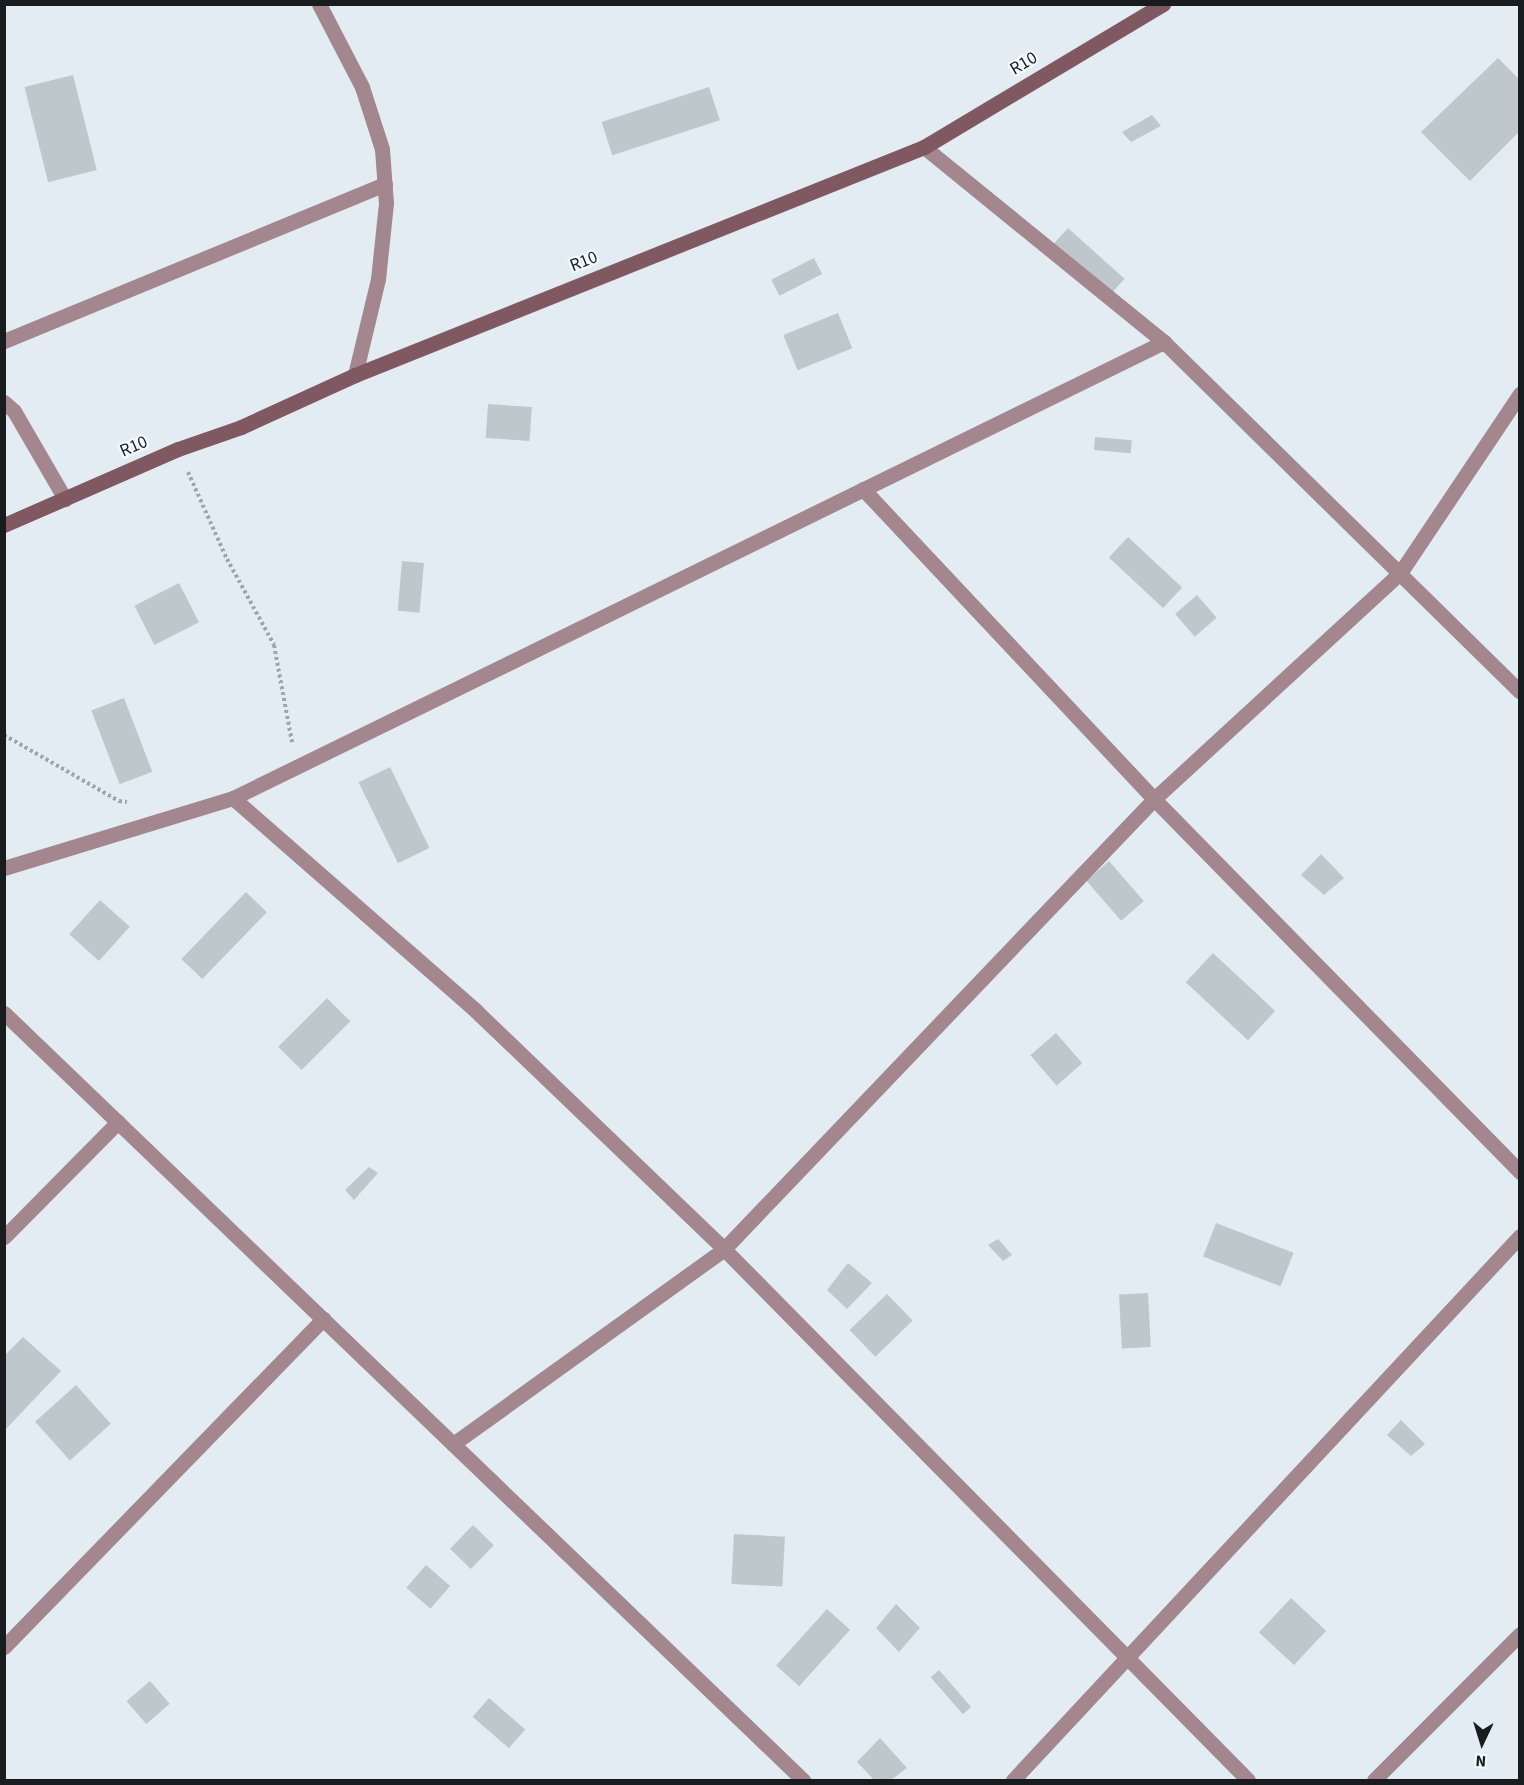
<!DOCTYPE html>
<html>
<head>
<meta charset="utf-8">
<style>
	body { margin:0 }
	#map { position:relative; width:1524px; height:1785px; overflow:hidden; background:#e3ecf2; font-family:"Source Sans 3",sans-serif }
	div>[style] { position:absolute }
	.building>* { inset:0; background:#bec7cc; transform-origin:0 0 }
	.path>* { height:4px; margin-top:-2px; transform-origin:0; background:repeating-linear-gradient(90deg,#9fa6ab 0 3px,transparent 0 6px) }
	.service>* { height:15px; margin:-7.5px; padding:0 7.5px; transform-origin:7.5px; border-radius:7.5px; background:#a4878e }
	.minor>* { height:15px; margin:-7.5px; padding:0 7.5px; transform-origin:7.5px; border-radius:7.5px; background:#a4878e }
	.secondary>* { height:15px; margin:-7.5px; padding:0 7.5px; transform-origin:7.5px; border-radius:7.5px; background:#805862 }
	span { translate:-50% -50%; white-space:nowrap; text-align:center; line-height:1.15; -webkit-text-stroke:4.5px #f2f9fe; paint-order:stroke }
	.street-label { font-size:18px; color:#191c1e }
	.frame { position:absolute; inset:0; border:6px solid #191c1e; pointer-events:none }
	.north { position:absolute; left:1452px; top:1713px; width:60px; height:60px; -webkit-text-stroke:4px #f2f9fe; paint-order:stroke; rotate:184deg; font-size:16px; font-weight:700; line-height:24px; text-align:center; color:#191c1e }
	.north::after { content:''; display:block; margin:auto; width:21px; height:27px; background:#191c1e; clip-path:polygon(50% 0,100% 100%,50% 72%,0 100%) }
</style>
</head>
<body>
<div id="map">
	<div class="building">
		<div style="clip-path:polygon(1498px 58px,1520px 80px,1520px 131px,1470px 181px,1421px 132px)"></div>
		<div style="left:73px;top:75px;width:98px;height:50px;rotate:76deg"></div>
		<div style="left:709px;top:87px;width:35px;height:113px;rotate:72deg"></div>
		<div style="clip-path:polygon(1152px 115px,1161px 126px,1131px 142px,1122px 132px)"></div>
		<div style="left:1068px;top:228px;width:76px;height:21px;rotate:42deg"></div>
		<div style="left:814px;top:258px;width:18px;height:48px;rotate:63deg"></div>
		<div style="left:838px;top:313px;width:38px;height:59px;rotate:68deg"></div>
		<div style="left:488px;top:404px;width:44px;height:34px;rotate:4deg"></div>
		<div style="left:1095px;top:437px;width:37px;height:13px;rotate:5deg"></div>
		<div style="left:1128px;top:537px;width:74px;height:28px;rotate:43deg"></div>
		<div style="left:402px;top:561px;width:22px;height:50px;rotate:5deg"></div>
		<div style="left:179px;top:583px;width:44px;height:50px;rotate:63deg"></div>
		<div style="left:1197px;top:595px;width:30px;height:29px;rotate:49deg"></div>
		<div style="left:124px;top:698px;width:79px;height:35px;rotate:69deg"></div>
		<div style="left:390px;top:767px;width:90px;height:35px;rotate:64deg"></div>
		<div style="clip-path:polygon(1321px 854px,1344px 878px,1324px 895px,1301px 875px)"></div>
		<div style="left:1109px;top:861px;width:53px;height:30px;rotate:49deg"></div>
		<div style="left:246px;top:892px;width:29px;height:93px;rotate:44deg"></div>
		<div style="left:100px;top:900px;width:40px;height:46px;rotate:42deg"></div>
		<div style="left:1213px;top:953px;width:85px;height:40px;rotate:43deg"></div>
		<div style="left:327px;top:998px;width:33px;height:69px;rotate:45deg"></div>
		<div style="left:1056px;top:1033px;width:40px;height:34px;rotate:49deg"></div>
		<div style="clip-path:polygon(369px 1167px,378px 1173px,354px 1200px,345px 1190px)"></div>
		<div style="left:1216px;top:1223px;width:83px;height:36px;rotate:21deg"></div>
		<div style="clip-path:polygon(998px 1239px,1012px 1255px,1003px 1261px,988px 1245px)"></div>
		<div style="clip-path:polygon(848px 1263px,872px 1283px,847px 1309px,827px 1290px)"></div>
		<div style="left:1148px;top:1293px;width:54px;height:29px;rotate:87deg"></div>
		<div style="left:887px;top:1294px;width:37px;height:52px;rotate:46deg"></div>
		<div style="clip-path:polygon(23px 1337px,61px 1371px,5px 1430px,5px 1355px)"></div>
		<div style="left:76px;top:1385px;width:52px;height:55px;rotate:48deg"></div>
		<div style="clip-path:polygon(1401px 1420px,1425px 1444px,1411px 1456px,1387px 1435px)"></div>
		<div style="left:473px;top:1525px;width:29px;height:33px;rotate:44deg"></div>
		<div style="left:734px;top:1534px;width:51px;height:50px;rotate:3deg"></div>
		<div style="left:426px;top:1565px;width:32px;height:30px;rotate:41deg"></div>
		<div style="left:1291px;top:1598px;width:48px;height:47px;rotate:43deg"></div>
		<div style="clip-path:polygon(896px 1604px,920px 1628px,899px 1652px,876px 1628px)"></div>
		<div style="left:827px;top:1609px;width:31px;height:76px;rotate:42deg"></div>
		<div style="left:939px;top:1670px;width:49px;height:11px;rotate:49deg"></div>
		<div style="left:150px;top:1681px;width:30px;height:31px;rotate:49deg"></div>
		<div style="left:489px;top:1698px;width:48px;height:25px;rotate:41deg"></div>
		<div style="clip-path:polygon(880px 1738px,907px 1768px,891px 1780px,874px 1780px,857px 1762px)"></div>
	</div>
	<div class="path">
		<div style="left:188px;top:472px;width:95px;rotate:65.9deg"></div>
		<div style="left:227px;top:559px;width:98px;rotate:61.3deg"></div>
		<div style="left:274px;top:645px;width:99px;rotate:79.5deg"></div>
		<div style="left:4px;top:735px;width:133px;rotate:29.9deg"></div>
		<div style="left:119px;top:801px;width:8px;rotate:7deg"></div>
	</div>
	<div class="service">
		<div style="left:4px;top:341px;width:412px;rotate:-22.4deg"></div>
		<div style="left:4px;top:402px;width:13px;rotate:42deg"></div>
		<div style="left:14px;top:411px;width:102px;rotate:59.9deg"></div>
	</div>
	<div class="minor">
		<div style="left:319px;top:4px;width:93px;rotate:62.6deg"></div>
		<div style="left:362px;top:87px;width:65px;rotate:72.1deg"></div>
		<div style="left:382px;top:149px;width:54px;rotate:85.8deg"></div>
		<div style="left:386px;top:203px;width:76px;rotate:96deg"></div>
		<div style="left:378px;top:279px;width:99px;rotate:103.5deg"></div>
		<div style="left:924px;top:147px;width:309px;rotate:39.1deg"></div>
		<div style="left:1164px;top:342px;width:499px;rotate:44.5deg"></div>
		<div style="left:863px;top:489px;width:425px;rotate:46.8deg"></div>
		<div style="left:1154px;top:799px;width:523px;rotate:45.54deg"></div>
		<div style="left:233px;top:798px;width:323px;rotate:41.2deg"></div>
		<div style="left:476px;top:1011px;width:344px;rotate:43.8deg"></div>
		<div style="left:724px;top:1249px;width:746px;rotate:45.38deg"></div>
		<div style="left:4px;top:868px;width:239px;rotate:-17deg"></div>
		<div style="left:233px;top:798px;width:1037px;rotate:-26.1deg"></div>
		<div style="left:4px;top:1013px;width:1108px;rotate:43.83deg"></div>
		<div style="left:4px;top:1237px;width:162px;rotate:-45.3deg"></div>
		<div style="left:453px;top:1444px;width:334px;rotate:-35.7deg"></div>
		<div style="left:724px;top:1249px;width:622px;rotate:-46.3deg"></div>
		<div style="left:1154px;top:799px;width:334px;rotate:-42.6deg"></div>
		<div style="left:1400px;top:573px;width:216px;rotate:-56.2deg"></div>
		<div style="left:4px;top:1647px;width:458px;rotate:-45.8deg"></div>
		<div style="left:1013px;top:1780px;width:744px;rotate:-47.02deg"></div>
		<div style="left:1374px;top:1780px;width:206px;rotate:-45deg"></div>
	</div>
	<div class="secondary">
		<div style="left:4px;top:525px;width:190px;rotate:-23.6deg"></div>
		<div style="left:178px;top:449px;width:67px;rotate:-19.2deg"></div>
		<div style="left:241px;top:427px;width:125px;rotate:-24.5deg"></div>
		<div style="left:355px;top:375px;width:613px;rotate:-21.84deg"></div>
		<div style="left:924px;top:147px;width:279px;rotate:-30.9deg"></div>
	</div>
	<div class="street-label">
		<span style="left:1024px;top:64px;rotate:-31deg">R10</span>
		<span style="left:584px;top:262px;rotate:-22deg">R10</span>
		<span style="left:134px;top:447px;rotate:-24deg">R10</span>
	</div>
	<div class="frame"></div>
	<div class="north">N</div>
</div>
</body>
</html>
